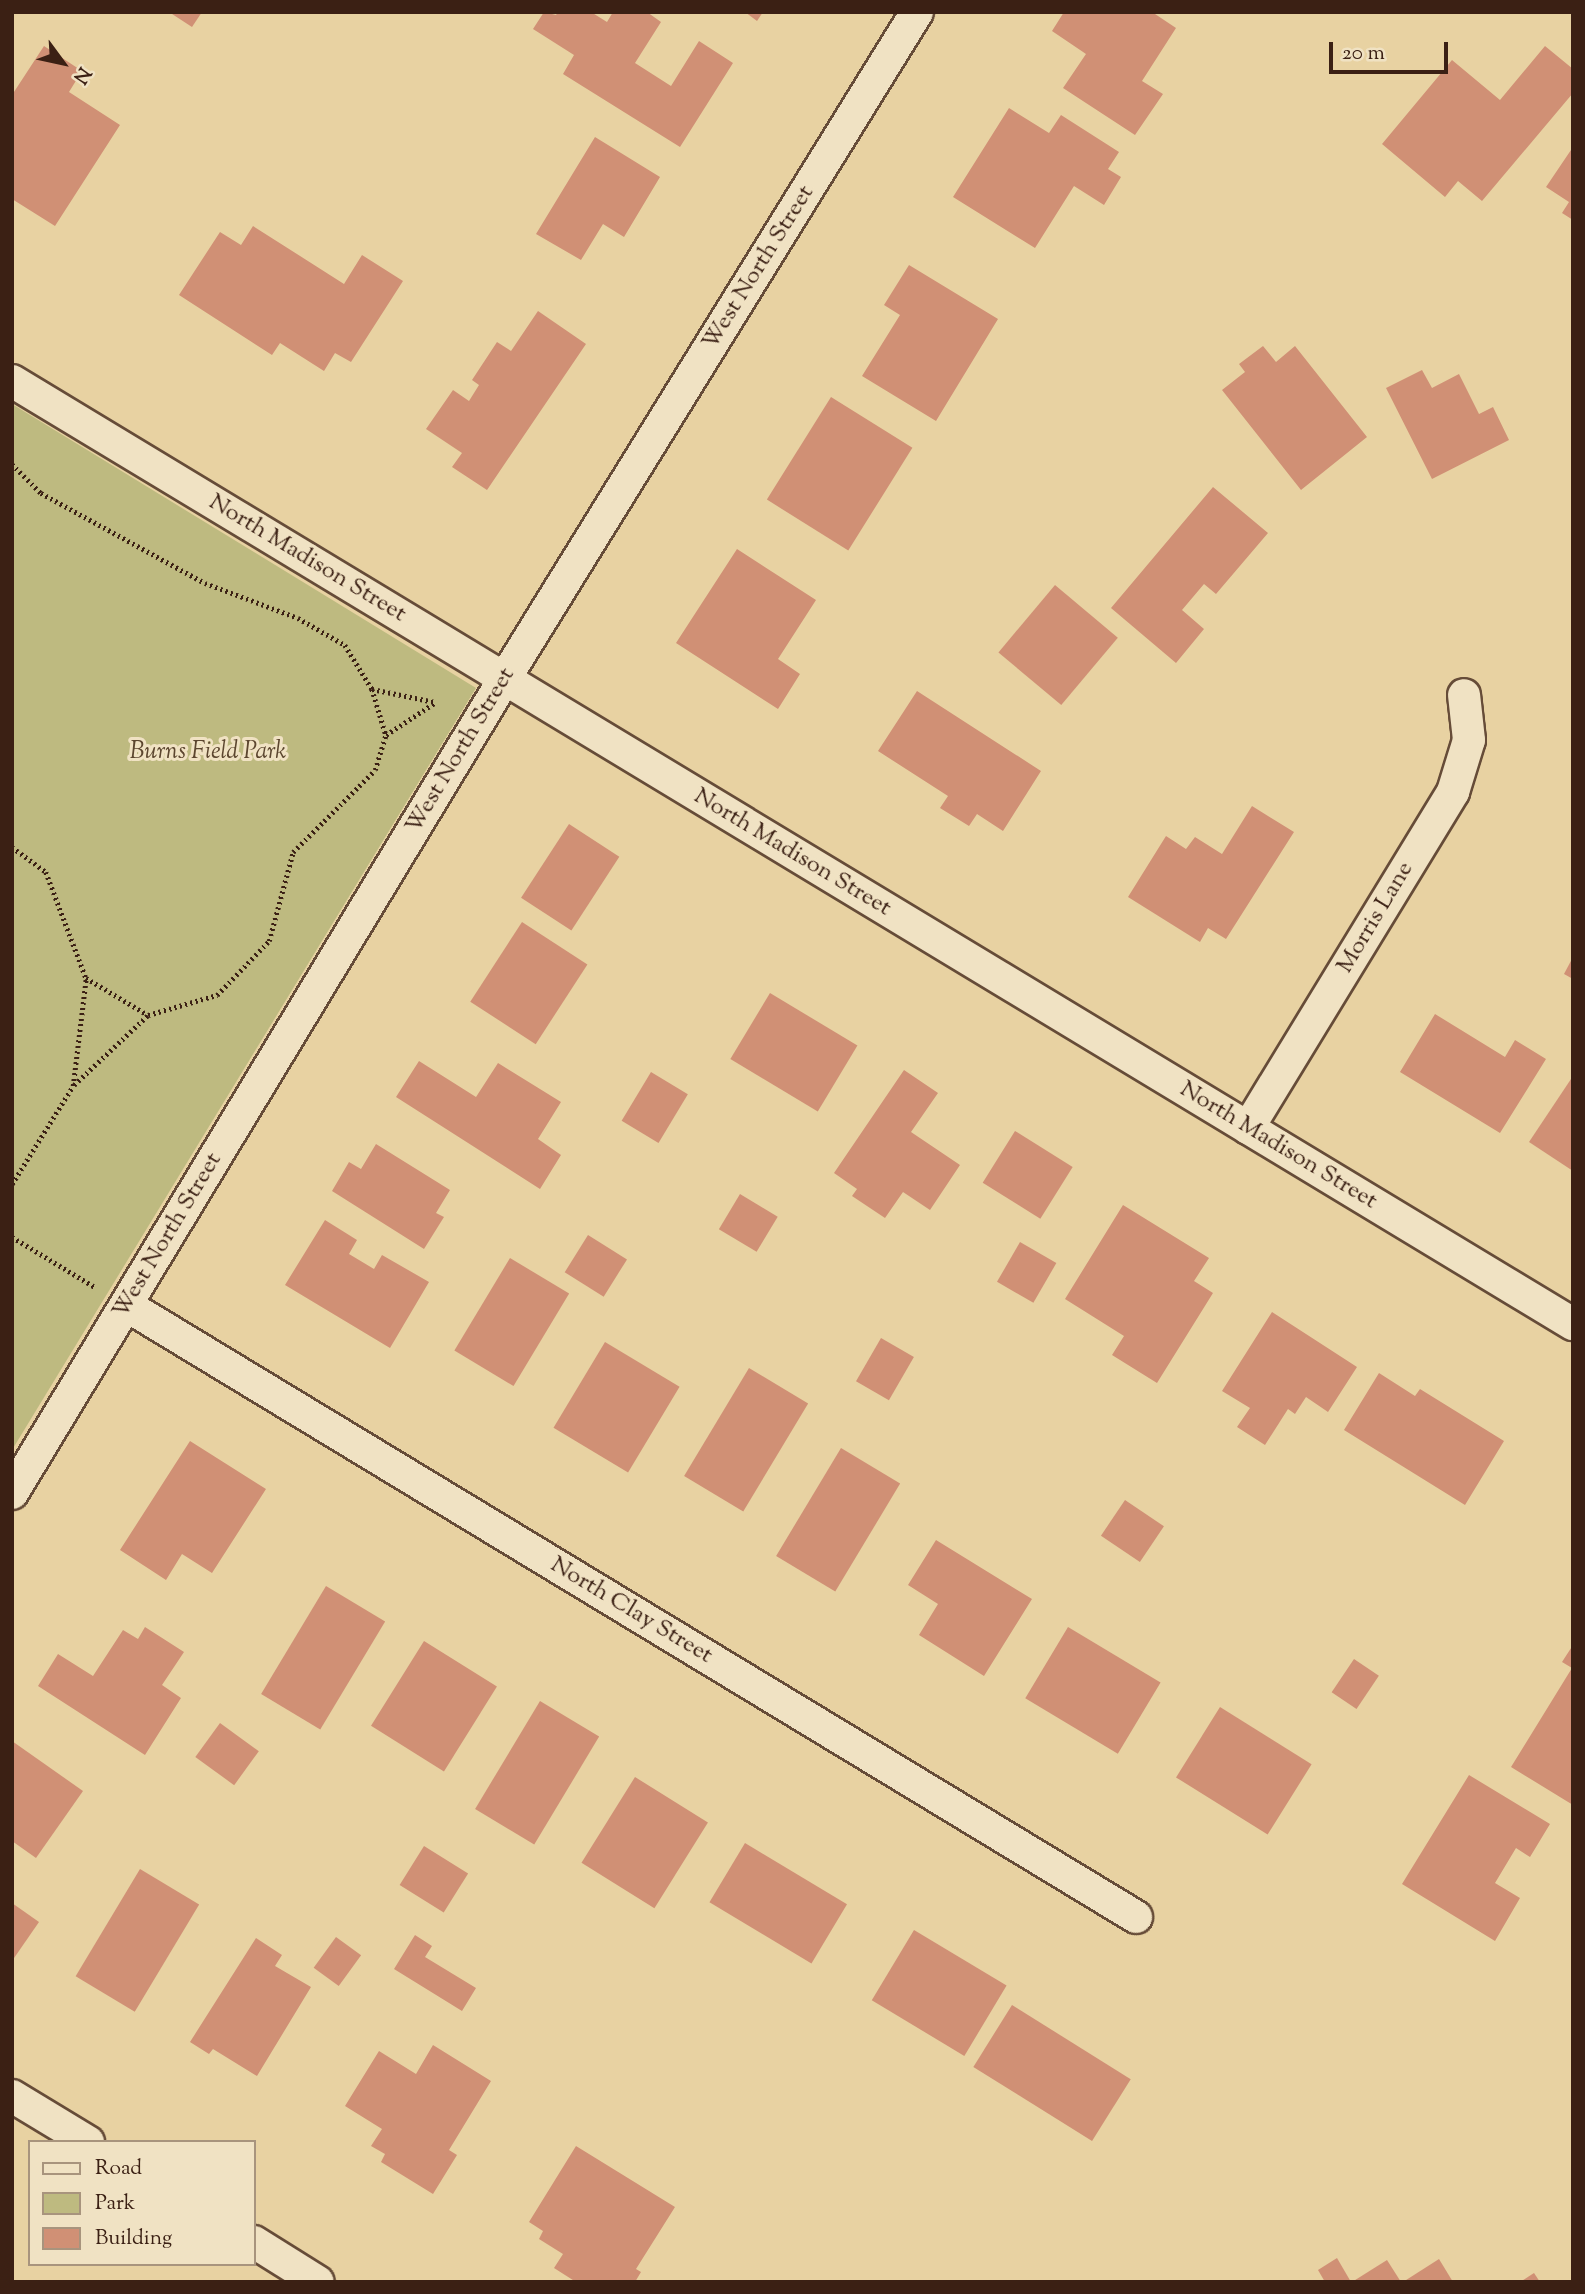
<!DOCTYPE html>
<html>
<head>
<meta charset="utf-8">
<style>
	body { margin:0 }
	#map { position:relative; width:1585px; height:2294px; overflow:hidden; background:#e8d2a2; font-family:"Sorts Mill Goudy",serif }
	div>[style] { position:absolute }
	.green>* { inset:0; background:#beba80 }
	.building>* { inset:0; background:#d09075; transform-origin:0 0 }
	.path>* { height:4.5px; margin-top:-2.25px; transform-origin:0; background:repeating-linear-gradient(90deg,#3b2014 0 2px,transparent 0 5.5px) }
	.roads { filter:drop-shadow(2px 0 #664c38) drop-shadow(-2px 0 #664c38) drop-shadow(0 2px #664c38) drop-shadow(0 -2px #664c38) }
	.street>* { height:32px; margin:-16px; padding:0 16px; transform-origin:16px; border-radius:16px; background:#f0e2c3 }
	span { translate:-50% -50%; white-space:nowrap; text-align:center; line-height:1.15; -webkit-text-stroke:6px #f0e2c3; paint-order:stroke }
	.street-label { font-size:24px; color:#3b2014 }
	.park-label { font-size:24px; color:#5c462f; font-style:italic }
	.frame { position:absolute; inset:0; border:14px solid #3b2014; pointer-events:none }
	.legend { position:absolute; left:28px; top:2140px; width:228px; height:126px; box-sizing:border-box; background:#f0e2c3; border:2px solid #a8947d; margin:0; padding:9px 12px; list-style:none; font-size:21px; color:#3b2014 }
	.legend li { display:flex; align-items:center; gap:14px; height:35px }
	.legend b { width:35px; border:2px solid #a8947d }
	.north { position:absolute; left:28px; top:28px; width:70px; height:70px; -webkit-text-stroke:5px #f0e2c3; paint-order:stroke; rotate:123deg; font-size:19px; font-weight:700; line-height:28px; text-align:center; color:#3b2014 }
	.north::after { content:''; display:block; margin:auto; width:24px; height:32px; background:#3b2014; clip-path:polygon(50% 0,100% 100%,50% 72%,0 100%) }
	.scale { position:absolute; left:1329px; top:42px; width:119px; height:32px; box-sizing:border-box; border:4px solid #3b2014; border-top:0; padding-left:9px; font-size:21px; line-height:24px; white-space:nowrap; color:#3b2014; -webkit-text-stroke:5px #f0e2c3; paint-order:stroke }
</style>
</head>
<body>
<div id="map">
	<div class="green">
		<div style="clip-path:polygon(12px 404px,476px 688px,12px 1450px)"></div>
	</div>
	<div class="building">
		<div style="clip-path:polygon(169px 12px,202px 12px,192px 27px)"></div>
		<div style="clip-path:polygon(544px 12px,556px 15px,558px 12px,591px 12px,607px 22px,613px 12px,647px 12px,661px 22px,635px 63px,671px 86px,699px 41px,733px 63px,680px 147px,563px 74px,574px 55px,533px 29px)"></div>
		<div style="clip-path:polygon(745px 12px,763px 12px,757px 21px)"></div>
		<div style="clip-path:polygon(1064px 12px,1152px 12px,1176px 28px,1142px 81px,1163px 94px,1135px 135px,1063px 88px,1086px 54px,1052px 31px)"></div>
		<div style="clip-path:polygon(44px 46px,82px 71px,69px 92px,120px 125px,55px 226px,12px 199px,12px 95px)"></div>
		<div style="clip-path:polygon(1545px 46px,1573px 69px,1573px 93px,1482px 201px,1458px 181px,1445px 197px,1382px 144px,1452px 60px,1500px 100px)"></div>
		<div style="clip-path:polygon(1009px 108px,1049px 133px,1061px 115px,1119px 152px,1108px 169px,1121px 177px,1104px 205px,1074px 186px,1035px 248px,953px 197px)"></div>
		<div style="clip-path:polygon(595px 137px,660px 177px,624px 237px,603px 224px,581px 260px,536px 234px)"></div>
		<div style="clip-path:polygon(1573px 147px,1573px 220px,1562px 213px,1569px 202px,1546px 187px)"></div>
		<div style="clip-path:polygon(253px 226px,344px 284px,362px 255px,403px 281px,351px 362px,335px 353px,324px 371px,280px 343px,272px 355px,179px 295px,220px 232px,241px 245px)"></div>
		<div style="clip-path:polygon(909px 265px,998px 319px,936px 421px,862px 376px,900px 315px,884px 305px)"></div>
		<div style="clip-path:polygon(538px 311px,586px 344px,487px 490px,452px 467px,462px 453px,426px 429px,453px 390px,469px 401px,479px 385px,472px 380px,497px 342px,511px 351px)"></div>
		<div style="clip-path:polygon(1263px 346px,1276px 362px,1295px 346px,1367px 437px,1301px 490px,1222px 390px,1245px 372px,1239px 364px)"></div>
		<div style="clip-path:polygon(1422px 370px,1432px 388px,1459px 374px,1479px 414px,1493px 407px,1509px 440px,1432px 479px,1386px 388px)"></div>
		<div style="left:831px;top:397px;width:96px;height:121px;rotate:32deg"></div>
		<div style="clip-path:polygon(1213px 487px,1268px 533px,1216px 594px,1204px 584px,1182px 610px,1204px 629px,1176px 663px,1111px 608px)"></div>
		<div style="clip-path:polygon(737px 549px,816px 600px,778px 659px,800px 674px,778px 709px,676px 643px)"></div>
		<div style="left:1055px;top:585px;width:82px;height:88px;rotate:40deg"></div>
		<div style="clip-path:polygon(917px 691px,1041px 771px,1003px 831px,977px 814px,969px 826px,940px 808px,948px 796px,878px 751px)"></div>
		<div style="clip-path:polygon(1252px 806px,1294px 832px,1226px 939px,1208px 928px,1200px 942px,1128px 897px,1166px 836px,1186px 849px,1195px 837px,1222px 854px)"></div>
		<div style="left:569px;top:824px;width:60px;height:88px;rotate:33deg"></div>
		<div style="left:522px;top:922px;width:78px;height:95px;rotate:33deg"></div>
		<div style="clip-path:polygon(1573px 957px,1573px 979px,1564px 974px)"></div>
		<div style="left:770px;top:993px;width:102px;height:77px;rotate:31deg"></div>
		<div style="clip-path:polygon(1435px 1014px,1505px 1057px,1515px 1040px,1546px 1059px,1500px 1133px,1400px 1072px)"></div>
		<div style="clip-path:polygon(419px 1061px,476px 1097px,498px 1063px,561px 1102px,538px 1139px,561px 1155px,540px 1189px,396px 1097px)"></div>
		<div style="clip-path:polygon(904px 1070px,938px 1093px,911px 1132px,960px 1165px,930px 1210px,903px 1192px,885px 1218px,852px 1196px,857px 1189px,834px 1173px)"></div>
		<div style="left:651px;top:1072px;width:43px;height:57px;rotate:31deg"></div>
		<div style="clip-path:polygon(1573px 1076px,1573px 1171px,1529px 1142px)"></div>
		<div style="left:1015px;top:1131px;width:68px;height:61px;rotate:32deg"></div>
		<div style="clip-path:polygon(376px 1144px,450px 1190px,436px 1213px,444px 1217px,424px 1249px,332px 1191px,349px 1162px,361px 1169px)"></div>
		<div style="left:740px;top:1194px;width:44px;height:41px;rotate:31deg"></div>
		<div style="clip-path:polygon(1123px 1205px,1209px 1258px,1194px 1281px,1213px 1293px,1157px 1383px,1112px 1355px,1124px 1336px,1065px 1299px)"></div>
		<div style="clip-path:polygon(325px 1220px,357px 1240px,349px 1254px,374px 1269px,382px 1255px,429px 1282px,390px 1348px,285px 1285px)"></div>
		<div style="left:588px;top:1235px;width:46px;height:44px;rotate:32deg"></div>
		<div style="left:1020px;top:1242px;width:42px;height:46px;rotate:30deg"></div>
		<div style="left:510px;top:1258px;width:69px;height:108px;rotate:31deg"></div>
		<div style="clip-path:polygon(1272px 1312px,1357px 1367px,1328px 1412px,1306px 1397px,1295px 1414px,1288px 1409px,1265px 1445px,1237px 1427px,1250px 1408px,1222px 1391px)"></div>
		<div style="left:881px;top:1338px;width:38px;height:50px;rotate:30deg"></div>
		<div style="left:605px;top:1342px;width:87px;height:100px;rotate:31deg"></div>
		<div style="left:749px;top:1368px;width:69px;height:126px;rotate:31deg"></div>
		<div style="clip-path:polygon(1379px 1373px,1415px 1396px,1420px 1389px,1504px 1441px,1465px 1505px,1344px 1430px)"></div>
		<div style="clip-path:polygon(190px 1441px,266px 1489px,212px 1573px,182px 1554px,166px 1580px,120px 1550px)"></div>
		<div style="left:841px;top:1448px;width:69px;height:126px;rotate:31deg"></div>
		<div style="left:1125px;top:1500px;width:47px;height:43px;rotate:34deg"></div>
		<div style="clip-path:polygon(936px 1540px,1032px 1599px,984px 1676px,919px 1635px,938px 1604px,908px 1585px)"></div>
		<div style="left:326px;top:1586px;width:69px;height:126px;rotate:31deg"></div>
		<div style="clip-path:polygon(145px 1627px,184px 1652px,162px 1685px,181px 1698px,145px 1755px,38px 1686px,58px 1654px,93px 1676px,123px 1630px,138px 1639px)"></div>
		<div style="left:1068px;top:1627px;width:108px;height:83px;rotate:31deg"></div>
		<div style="left:424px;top:1641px;width:86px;height:100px;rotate:32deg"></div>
		<div style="clip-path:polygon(1573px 1645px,1573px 1805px,1511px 1767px,1572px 1668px,1562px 1662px)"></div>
		<div style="left:1354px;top:1659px;width:30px;height:40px;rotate:34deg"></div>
		<div style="left:540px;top:1701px;width:69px;height:126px;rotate:31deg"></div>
		<div style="left:1220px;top:1707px;width:108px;height:83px;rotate:32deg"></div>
		<div style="left:220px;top:1723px;width:48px;height:42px;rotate:36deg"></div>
		<div style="clip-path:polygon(12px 1741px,83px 1791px,36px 1858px,12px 1841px)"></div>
		<div style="clip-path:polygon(1469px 1775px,1550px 1824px,1530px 1857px,1516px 1848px,1495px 1883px,1520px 1898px,1495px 1941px,1402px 1884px)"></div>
		<div style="left:635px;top:1777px;width:86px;height:101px;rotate:32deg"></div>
		<div style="left:745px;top:1843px;width:119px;height:69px;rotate:31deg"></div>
		<div style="left:424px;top:1846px;width:52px;height:46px;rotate:32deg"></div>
		<div style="left:140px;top:1869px;width:69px;height:125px;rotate:31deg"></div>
		<div style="clip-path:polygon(12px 1903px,39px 1922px,12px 1961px)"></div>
		<div style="left:914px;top:1930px;width:108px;height:82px;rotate:31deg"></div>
		<div style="clip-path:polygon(415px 1935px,432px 1946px,425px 1957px,476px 1988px,462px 2011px,394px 1969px)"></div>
		<div style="left:336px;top:1937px;width:31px;height:38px;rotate:36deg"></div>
		<div style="clip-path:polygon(256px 1938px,282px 1955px,275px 1966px,311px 1987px,257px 2076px,213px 2049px,209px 2054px,190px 2042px)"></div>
		<div style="left:1012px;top:2005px;width:140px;height:73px;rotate:32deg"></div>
		<div style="clip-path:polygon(433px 2045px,491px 2081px,449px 2150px,457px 2155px,433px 2194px,381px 2162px,385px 2154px,371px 2146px,382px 2129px,345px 2106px,379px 2051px,416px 2074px)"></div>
		<div style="clip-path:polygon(576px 2146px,675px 2207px,636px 2269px,641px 2272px,635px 2282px,576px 2282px,554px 2268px,563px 2254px,539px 2239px,543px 2231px,529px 2222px)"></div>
		<div style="clip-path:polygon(1337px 2258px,1351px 2282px,1325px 2282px,1318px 2270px)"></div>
		<div style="clip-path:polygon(1439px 2259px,1453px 2282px,1403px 2282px)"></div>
		<div style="clip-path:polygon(1387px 2260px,1401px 2282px,1352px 2282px)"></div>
		<div style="clip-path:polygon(1534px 2273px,1540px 2282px,1520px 2282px)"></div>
	</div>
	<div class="path">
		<div style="left:12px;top:464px;width:41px;rotate:45deg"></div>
		<div style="left:41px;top:493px;width:187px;rotate:28.8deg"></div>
		<div style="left:205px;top:583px;width:99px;rotate:20.6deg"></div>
		<div style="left:298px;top:618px;width:54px;rotate:29.9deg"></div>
		<div style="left:345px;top:645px;width:52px;rotate:58.5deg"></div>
		<div style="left:372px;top:689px;width:64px;rotate:11.7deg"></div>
		<div style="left:372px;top:689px;width:48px;rotate:73.1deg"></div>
		<div style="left:12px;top:847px;width:42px;rotate:36.3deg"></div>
		<div style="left:46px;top:872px;width:113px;rotate:69.3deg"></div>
		<div style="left:86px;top:978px;width:72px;rotate:30.8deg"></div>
		<div style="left:148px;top:1015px;width:72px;rotate:-16.2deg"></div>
		<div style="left:217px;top:995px;width:75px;rotate:-46.1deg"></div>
		<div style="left:269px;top:941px;width:92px;rotate:-74.9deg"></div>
		<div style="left:293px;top:852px;width:116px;rotate:-45deg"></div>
		<div style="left:375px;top:770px;width:37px;rotate:-73deg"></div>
		<div style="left:386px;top:735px;width:60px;rotate:-33.4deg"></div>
		<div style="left:74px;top:1085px;width:102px;rotate:-43.4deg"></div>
		<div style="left:12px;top:1184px;width:115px;rotate:-58.1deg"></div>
		<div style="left:73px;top:1086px;width:109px;rotate:-83.1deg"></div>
		<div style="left:12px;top:1237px;width:97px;rotate:31.1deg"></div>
	</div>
	<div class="roads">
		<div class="street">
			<div style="left:12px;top:381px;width:1824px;rotate:31.14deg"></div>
			<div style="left:1248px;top:1128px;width:394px;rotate:-58.6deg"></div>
			<div style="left:1453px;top:792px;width:54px;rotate:-72.9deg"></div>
			<div style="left:1469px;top:740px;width:45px;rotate:-96.3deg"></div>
			<div style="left:126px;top:1305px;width:1181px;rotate:31.21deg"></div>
			<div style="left:12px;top:1493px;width:953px;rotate:-58.83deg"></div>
			<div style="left:505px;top:678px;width:783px;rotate:-58.26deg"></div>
			<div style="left:12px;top:2096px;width:89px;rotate:31.2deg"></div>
			<div style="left:254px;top:2242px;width:75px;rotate:32deg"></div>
		</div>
	</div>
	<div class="street-label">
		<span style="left:759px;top:268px;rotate:-58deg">West North Street</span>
		<span style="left:307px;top:559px;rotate:31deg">North Madison Street</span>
		<span style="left:461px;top:751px;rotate:-59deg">West North Street</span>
		<span style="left:792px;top:853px;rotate:31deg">North Madison Street</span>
		<span style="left:1376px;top:918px;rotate:-59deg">Morris Lane</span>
		<span style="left:1278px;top:1146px;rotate:31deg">North Madison Street</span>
		<span style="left:168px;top:1236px;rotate:-59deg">West North Street</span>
		<span style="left:631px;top:1611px;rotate:31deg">North Clay Street</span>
	</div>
	<div class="park-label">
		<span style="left:208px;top:753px">Burns Field Park</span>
	</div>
	<div class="frame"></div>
	<ul class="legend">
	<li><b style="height:9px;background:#f0e2c3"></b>Road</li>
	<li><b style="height:19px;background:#beba80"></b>Park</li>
	<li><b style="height:19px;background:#d09075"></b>Building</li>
	</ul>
	<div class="north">N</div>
	<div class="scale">20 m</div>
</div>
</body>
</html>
